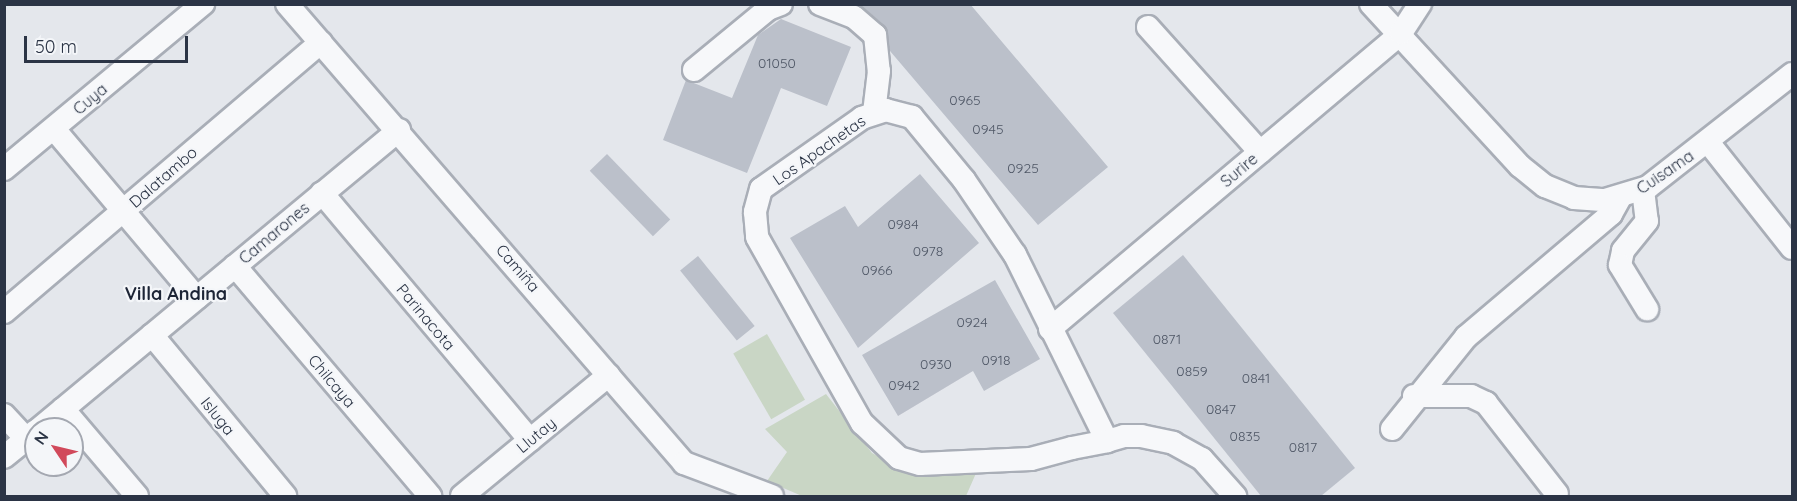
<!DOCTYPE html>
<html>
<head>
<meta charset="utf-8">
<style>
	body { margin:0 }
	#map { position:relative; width:1797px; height:501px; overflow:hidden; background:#e4e7ec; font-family:Quicksand,sans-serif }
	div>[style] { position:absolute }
	.green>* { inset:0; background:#c9d6c5; transform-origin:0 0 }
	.building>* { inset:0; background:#bbc0ca; transform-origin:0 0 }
	.roads { filter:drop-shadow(2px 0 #a9aeb7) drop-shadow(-2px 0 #a9aeb7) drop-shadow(0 2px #a9aeb7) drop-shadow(0 -2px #a9aeb7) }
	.minor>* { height:22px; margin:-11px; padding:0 11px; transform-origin:11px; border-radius:11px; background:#f7f8fa }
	span { translate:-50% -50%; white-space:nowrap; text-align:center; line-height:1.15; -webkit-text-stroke:4.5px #f4f6f9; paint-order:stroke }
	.number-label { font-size:14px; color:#4f5766 }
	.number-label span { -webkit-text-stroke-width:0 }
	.street-label { font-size:16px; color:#2b3445 }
	.neighbourhood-label { font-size:18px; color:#1d2536; font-weight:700 }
	.frame { position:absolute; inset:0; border:6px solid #2b3445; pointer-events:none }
	.north { position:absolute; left:24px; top:417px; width:60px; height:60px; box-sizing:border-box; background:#f4f6f9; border:2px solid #a4a8b1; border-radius:50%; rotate:305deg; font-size:16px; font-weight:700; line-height:24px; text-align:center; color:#2b3445 }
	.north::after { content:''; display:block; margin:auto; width:21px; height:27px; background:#d1495b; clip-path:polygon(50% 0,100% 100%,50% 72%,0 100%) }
	.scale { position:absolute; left:24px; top:36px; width:164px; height:27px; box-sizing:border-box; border:3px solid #2b3445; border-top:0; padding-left:8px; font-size:18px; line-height:21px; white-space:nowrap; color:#2b3445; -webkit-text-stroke:4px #f4f6f9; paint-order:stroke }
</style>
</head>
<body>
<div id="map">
	<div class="green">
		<div style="left:767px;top:334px;width:76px;height:39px;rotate:60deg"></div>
		<div style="clip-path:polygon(826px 394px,872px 453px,898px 467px,977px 471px,966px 496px,802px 496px,767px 481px,787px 452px,765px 429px)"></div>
	</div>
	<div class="building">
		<div style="clip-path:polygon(859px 4px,970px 4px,1108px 167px,1038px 225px,890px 51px,884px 25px)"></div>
		<div style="clip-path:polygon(781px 19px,851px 47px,827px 106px,781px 88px,747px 173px,663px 140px,686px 80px,732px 98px,758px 35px)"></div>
		<div style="left:607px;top:154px;width:91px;height:24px;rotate:46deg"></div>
		<div style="clip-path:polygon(920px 174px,979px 243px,858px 348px,790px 238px,845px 206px,858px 227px)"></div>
		<div style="clip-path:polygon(1183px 255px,1355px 468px,1321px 496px,1261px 496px,1113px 313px)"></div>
		<div style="left:698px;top:256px;width:90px;height:23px;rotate:51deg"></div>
		<div style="clip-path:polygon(995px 280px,1040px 359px,984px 391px,973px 371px,898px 416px,862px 355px)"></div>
	</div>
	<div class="roads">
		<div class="minor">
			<div style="left:287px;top:4px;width:607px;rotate:49.14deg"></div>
			<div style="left:684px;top:463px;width:94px;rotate:20.6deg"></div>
			<div style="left:820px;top:4px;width:36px;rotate:21deg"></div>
			<div style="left:854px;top:17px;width:28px;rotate:41deg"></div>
			<div style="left:875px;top:35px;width:36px;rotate:84deg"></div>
			<div style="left:879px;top:71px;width:42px;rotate:96.8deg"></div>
			<div style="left:1371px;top:4px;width:220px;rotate:47.4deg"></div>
			<div style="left:1520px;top:166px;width:32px;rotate:39deg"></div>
			<div style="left:1545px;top:186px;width:31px;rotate:22deg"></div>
			<div style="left:1574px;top:198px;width:31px;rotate:4deg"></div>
			<div style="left:1605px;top:200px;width:45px;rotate:-16.8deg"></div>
			<div style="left:1648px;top:187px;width:183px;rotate:-38.1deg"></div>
			<div style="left:1148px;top:27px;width:168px;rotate:48.1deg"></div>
			<div style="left:694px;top:70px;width:96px;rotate:-39.5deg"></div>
			<div style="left:768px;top:9px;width:14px;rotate:-21deg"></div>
			<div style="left:54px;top:129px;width:221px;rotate:49.8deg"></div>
			<div style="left:1708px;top:142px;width:135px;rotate:51.6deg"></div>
			<div style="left:4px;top:169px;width:259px;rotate:-39.7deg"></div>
			<div style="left:1643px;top:190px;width:31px;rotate:83deg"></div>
			<div style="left:1647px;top:221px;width:38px;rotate:129deg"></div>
			<div style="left:1623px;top:251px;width:14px;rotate:102deg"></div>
			<div style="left:1620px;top:265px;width:52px;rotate:58.5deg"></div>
			<div style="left:322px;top:193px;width:323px;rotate:49.9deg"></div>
			<div style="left:235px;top:266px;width:302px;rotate:49.7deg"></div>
			<div style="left:4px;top:312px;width:416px;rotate:-40.4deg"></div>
			<div style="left:1050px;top:329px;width:459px;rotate:-40.1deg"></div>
			<div style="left:1401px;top:33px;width:35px;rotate:-57deg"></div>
			<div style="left:152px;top:335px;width:209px;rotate:50.4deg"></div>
			<div style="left:1414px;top:396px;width:57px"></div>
			<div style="left:1471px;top:396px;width:17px;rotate:25deg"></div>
			<div style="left:1486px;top:403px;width:115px;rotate:52deg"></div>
			<div style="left:63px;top:409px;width:114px;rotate:49.6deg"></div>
			<div style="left:4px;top:415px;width:33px;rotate:47deg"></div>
			<div style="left:39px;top:429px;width:468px;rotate:-39.7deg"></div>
			<div style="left:1392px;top:429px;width:118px;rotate:-51.2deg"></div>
			<div style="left:1466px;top:337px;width:190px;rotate:-40.3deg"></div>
			<div style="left:1611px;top:214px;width:18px;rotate:-61deg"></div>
			<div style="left:1107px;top:441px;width:208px;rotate:-116.3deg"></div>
			<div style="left:1015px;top:255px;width:91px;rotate:-124.2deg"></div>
			<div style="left:964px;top:180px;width:82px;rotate:-129.5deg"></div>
			<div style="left:912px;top:117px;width:27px;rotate:-165deg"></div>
			<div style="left:886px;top:110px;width:25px;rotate:162deg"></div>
			<div style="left:862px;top:118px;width:123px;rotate:144.9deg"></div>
			<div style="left:761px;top:189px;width:24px;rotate:105deg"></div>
			<div style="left:755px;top:212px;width:25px;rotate:85deg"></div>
			<div style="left:757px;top:237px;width:214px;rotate:60.6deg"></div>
			<div style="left:862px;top:423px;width:51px;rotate:43.4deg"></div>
			<div style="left:899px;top:458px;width:22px;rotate:16deg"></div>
			<div style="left:920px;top:464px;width:111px;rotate:-2.6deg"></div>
			<div style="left:1031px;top:459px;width:42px;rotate:-15deg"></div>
			<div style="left:1072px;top:448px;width:36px;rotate:-11deg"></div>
			<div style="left:1107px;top:441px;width:18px;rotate:-16deg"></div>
			<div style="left:1124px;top:436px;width:17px"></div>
			<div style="left:1141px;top:436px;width:33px;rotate:12deg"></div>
			<div style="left:1173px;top:443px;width:33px;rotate:29deg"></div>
			<div style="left:1202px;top:459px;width:50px;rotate:48.3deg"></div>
			<div style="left:4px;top:457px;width:41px;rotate:-39.1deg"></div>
			<div style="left:462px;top:496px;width:190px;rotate:-39.5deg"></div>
		</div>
	</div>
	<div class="number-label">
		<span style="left:777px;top:63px">01050</span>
		<span style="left:965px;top:100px">0965</span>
		<span style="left:988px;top:129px">0945</span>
		<span style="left:1023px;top:168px">0925</span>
		<span style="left:903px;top:224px">0984</span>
		<span style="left:928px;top:251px">0978</span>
		<span style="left:877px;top:270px">0966</span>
		<span style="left:972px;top:322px">0924</span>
		<span style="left:1167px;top:339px">0871</span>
		<span style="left:996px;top:360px">0918</span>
		<span style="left:936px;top:364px">0930</span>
		<span style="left:1192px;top:371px">0859</span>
		<span style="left:1256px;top:378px">0841</span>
		<span style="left:904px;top:385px">0942</span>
		<span style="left:1221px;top:409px">0847</span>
		<span style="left:1245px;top:436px">0835</span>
		<span style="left:1303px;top:447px">0817</span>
	</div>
	<div class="street-label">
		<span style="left:90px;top:99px;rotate:-40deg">Cuya</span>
		<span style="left:819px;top:150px;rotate:-35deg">Los Apachetas</span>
		<span style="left:1239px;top:170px;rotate:-40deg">Surire</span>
		<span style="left:1665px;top:172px;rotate:-34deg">Cuisama</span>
		<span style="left:163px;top:177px;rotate:-41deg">Dalatambo</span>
		<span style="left:274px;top:233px;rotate:-40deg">Camarones</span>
		<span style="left:518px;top:268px;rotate:49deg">Camiña</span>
		<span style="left:426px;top:317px;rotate:50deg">Parinacota</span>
		<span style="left:332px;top:381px;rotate:50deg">Chilcaya</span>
		<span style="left:218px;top:416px;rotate:51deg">Isluga</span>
		<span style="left:536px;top:435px;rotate:-40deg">Llutay</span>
	</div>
	<div class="neighbourhood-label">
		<span style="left:176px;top:294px">Villa Andina</span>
	</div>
	<div class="frame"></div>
	<div class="north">N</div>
	<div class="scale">50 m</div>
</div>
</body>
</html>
